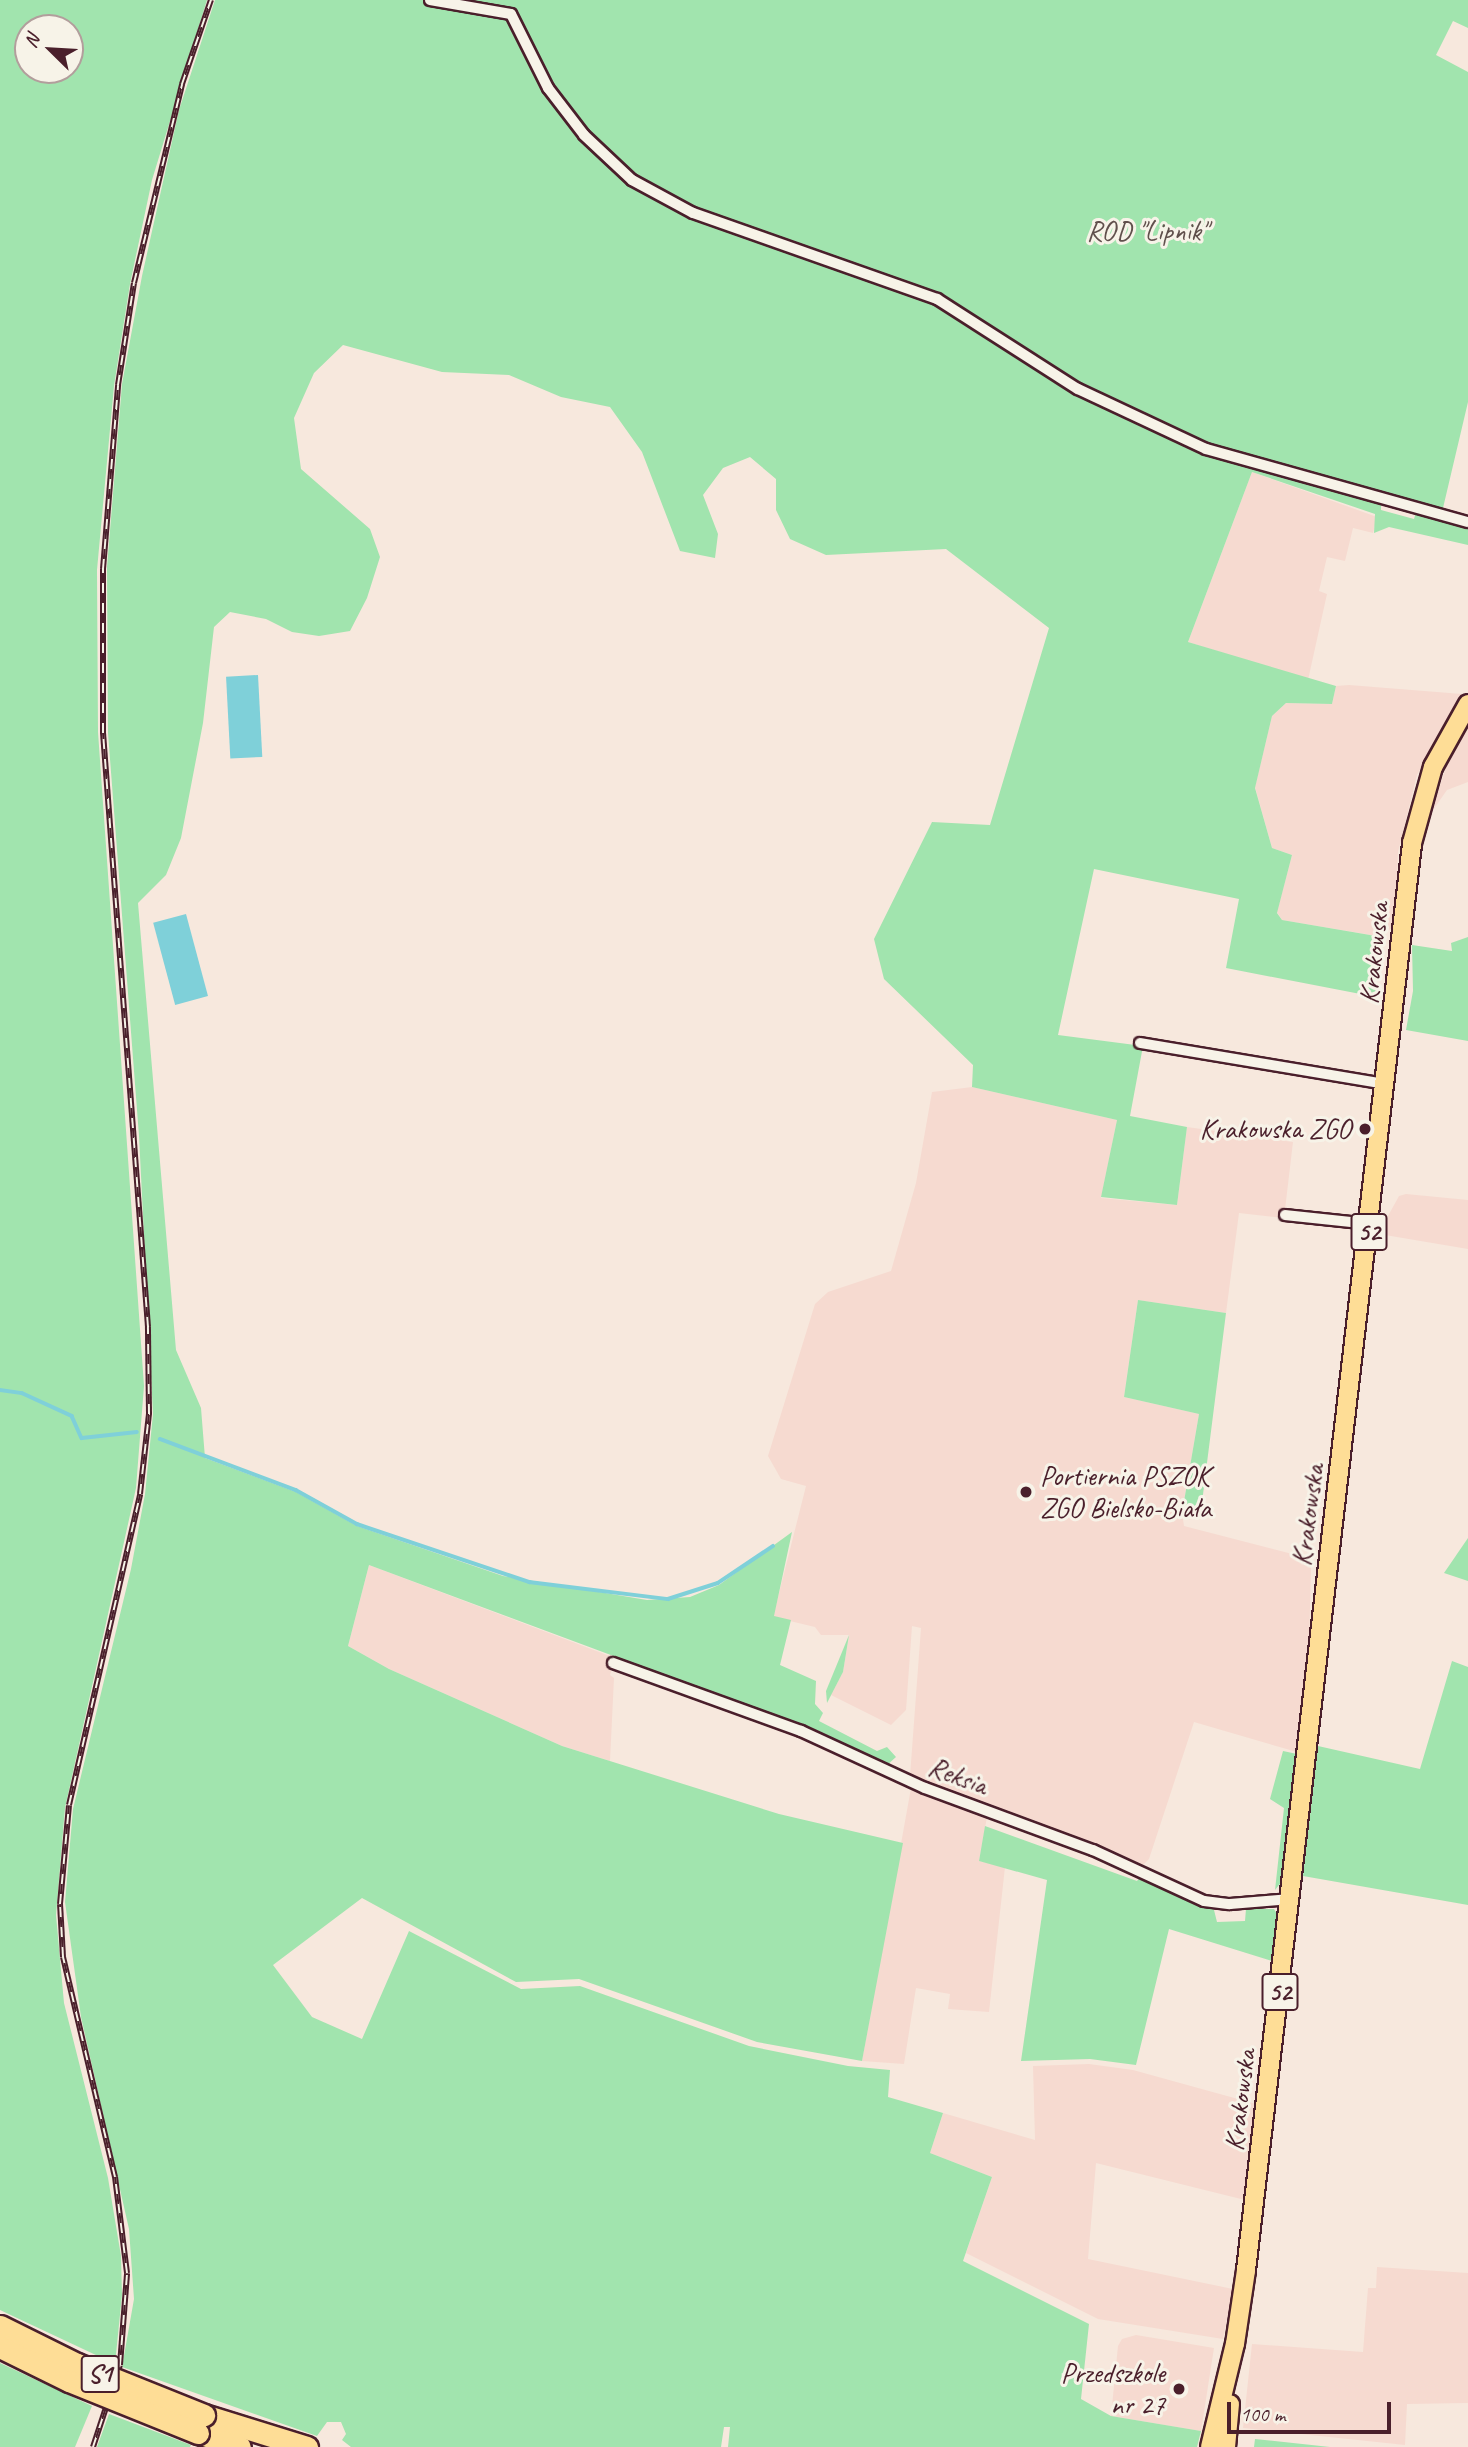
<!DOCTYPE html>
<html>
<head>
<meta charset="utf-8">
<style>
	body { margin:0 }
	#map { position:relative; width:1468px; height:2447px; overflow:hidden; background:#f7e8dd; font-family:Caveat,sans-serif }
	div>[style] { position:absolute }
	.built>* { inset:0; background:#f6dad0 }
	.green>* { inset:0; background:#a1e4ae }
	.water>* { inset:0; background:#7fd0d9; transform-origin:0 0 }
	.stream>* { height:3.5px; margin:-1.75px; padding:0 1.75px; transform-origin:1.75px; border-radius:1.75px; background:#7fd0d9 }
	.roads { filter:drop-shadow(2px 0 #4a1f2b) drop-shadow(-2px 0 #4a1f2b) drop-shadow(0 2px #4a1f2b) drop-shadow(0 -2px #4a1f2b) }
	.street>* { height:10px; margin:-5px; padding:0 5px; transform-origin:5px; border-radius:5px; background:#f7f3e8 }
	.primary>* { height:18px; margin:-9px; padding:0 9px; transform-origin:9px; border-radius:9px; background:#fedd96 }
	.highway>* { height:21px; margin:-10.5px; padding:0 10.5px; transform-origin:10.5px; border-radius:10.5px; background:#fedd96 }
	.rail>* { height:6px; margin-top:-3px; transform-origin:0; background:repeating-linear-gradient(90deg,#f7f3e8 0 10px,#4a1f2b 0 20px); box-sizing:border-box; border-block:2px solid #4a1f2b }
	.bridges { filter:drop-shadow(2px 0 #4a1f2b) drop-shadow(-2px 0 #4a1f2b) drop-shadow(0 2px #4a1f2b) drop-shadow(0 -2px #4a1f2b) }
	.highway-bridge>* { height:21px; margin:-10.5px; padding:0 10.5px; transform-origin:10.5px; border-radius:10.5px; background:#fedd96 }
	.dots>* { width:19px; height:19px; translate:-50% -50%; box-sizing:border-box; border:4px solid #f7f3e8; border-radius:50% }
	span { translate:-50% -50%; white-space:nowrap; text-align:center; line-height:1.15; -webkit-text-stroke:6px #f7f3e8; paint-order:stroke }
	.shield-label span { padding:2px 5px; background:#f7f3e8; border:2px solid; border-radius:5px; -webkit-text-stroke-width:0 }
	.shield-label { font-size:26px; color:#4a1f2b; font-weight:700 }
	.park-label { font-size:28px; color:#60504c }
	.street-label { font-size:28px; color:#4a1f2b }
	.poi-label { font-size:28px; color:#4a1f2b }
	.right { translate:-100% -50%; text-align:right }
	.left { translate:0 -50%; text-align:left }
	.north { position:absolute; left:14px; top:14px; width:70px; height:70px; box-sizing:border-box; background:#f7f3e8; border:2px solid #b29e9c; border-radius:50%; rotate:294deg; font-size:19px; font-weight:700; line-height:28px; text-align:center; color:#4a1f2b }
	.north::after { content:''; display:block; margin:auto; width:24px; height:32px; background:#4a1f2b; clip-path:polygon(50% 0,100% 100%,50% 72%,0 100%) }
	.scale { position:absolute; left:1227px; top:2402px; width:164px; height:32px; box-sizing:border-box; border:4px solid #4a1f2b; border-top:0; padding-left:9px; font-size:21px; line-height:24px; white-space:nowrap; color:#4a1f2b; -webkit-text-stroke:5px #f7f3e8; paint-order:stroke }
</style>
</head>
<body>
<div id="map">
	<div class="built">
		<div style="clip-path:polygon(1252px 472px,1377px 517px,1373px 533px,1353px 528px,1345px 561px,1327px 557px,1319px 591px,1327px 594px,1308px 680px,1188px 642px)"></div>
		<div style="clip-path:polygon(1349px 685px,1462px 694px,1417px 775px,1398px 852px,1395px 927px,1377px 936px,1282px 920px,1277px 912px,1292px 855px,1272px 848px,1255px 787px,1272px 716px,1286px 703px,1332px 704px,1336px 686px)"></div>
		<div style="clip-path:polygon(1468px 723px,1468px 782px,1447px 790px,1431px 813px,1449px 758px)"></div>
		<div style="clip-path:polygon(972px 1087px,1117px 1120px,1101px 1198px,1177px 1205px,1187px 1127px,1293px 1142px,1284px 1218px,1239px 1213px,1226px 1313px,1138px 1300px,1124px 1397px,1199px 1414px,1182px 1513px,1184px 1526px,1304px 1557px,1311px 1568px,1309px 1646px,1297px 1752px,1194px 1722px,1149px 1859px,1143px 1865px,910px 1776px,921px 1628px,912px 1626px,906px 1710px,891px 1725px,831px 1695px,843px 1672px,849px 1635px,821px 1635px,815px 1627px,773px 1617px,806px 1486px,781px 1479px,768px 1456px,815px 1304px,828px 1292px,891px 1271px,916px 1183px,932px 1092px)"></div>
		<div style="clip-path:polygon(1406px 1194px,1468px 1200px,1468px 1249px,1385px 1235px,1388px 1216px,1399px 1196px)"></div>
		<div style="clip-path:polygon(369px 1565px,615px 1658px,610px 1675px,614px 1678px,610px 1761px,562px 1746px,389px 1669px,348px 1646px)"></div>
		<div style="clip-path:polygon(911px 1788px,987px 1817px,979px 1861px,1005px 1867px,989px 2012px,948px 2009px,950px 1994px,916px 1988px,904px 2064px,862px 2061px)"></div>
		<div style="clip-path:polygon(1089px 2064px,1133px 2070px,1256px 2104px,1245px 2200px,1096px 2163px,1088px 2259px,1233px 2289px,1223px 2339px,1098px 2319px,966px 2253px,992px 2177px,930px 2153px,943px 2113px,1035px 2140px,1033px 2066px)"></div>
		<div style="clip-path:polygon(1377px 2267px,1468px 2273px,1468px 2403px,1407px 2404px,1405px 2445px,1243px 2428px,1252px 2344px,1363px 2352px,1368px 2288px,1376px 2288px)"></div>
		<div style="clip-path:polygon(1136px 2335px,1214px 2348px,1201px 2431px,1111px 2416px,1118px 2346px,1122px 2339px)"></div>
	</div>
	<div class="green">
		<div style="clip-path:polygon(evenodd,0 0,207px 0,152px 180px,130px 284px,114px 386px,97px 570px,98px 732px,144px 1386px,136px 1488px,65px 1808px,56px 1915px,64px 2003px,108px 2178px,121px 2256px,122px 2295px,115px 2364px,0 2310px,0 0,28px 28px,70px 28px,70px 70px,28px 70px,28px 28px)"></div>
		<div style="clip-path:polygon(215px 0,1468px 0,1468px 28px,1453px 21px,1436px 55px,1468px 72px,1468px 402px,1443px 508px,1381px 494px,1381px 510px,1414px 519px,1416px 512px,1468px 525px,1468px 545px,1389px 527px,1374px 533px,1375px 514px,1252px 472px,1188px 642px,1336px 686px,1332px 704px,1286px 703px,1272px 716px,1255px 788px,1272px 848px,1292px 855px,1277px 913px,1282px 920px,1376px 936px,1376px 997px,1226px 968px,1239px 899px,1094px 869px,1058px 1035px,1143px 1046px,1130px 1116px,1187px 1127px,1177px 1205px,1101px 1197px,1117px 1120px,972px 1087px,973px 1065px,884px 979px,874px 939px,932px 822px,990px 825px,1049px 628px,946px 549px,826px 555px,790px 539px,776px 510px,776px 479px,750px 457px,723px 468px,703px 495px,718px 534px,715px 558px,680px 551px,642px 452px,610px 407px,561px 397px,509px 375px,442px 372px,343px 345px,314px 373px,294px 418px,301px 469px,370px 529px,380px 557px,367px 598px,350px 631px,319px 636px,292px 632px,266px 619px,230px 612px,214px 627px,203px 723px,181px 838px,166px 875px,138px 903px,176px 1350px,201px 1408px,205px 1458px,296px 1492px,357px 1526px,503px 1576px,647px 1600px,690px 1597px,719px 1585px,792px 1532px,774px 1616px,791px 1620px,780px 1665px,816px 1681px,815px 1704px,823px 1713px,819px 1721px,877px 1751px,887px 1747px,896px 1757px,886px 1766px,815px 1731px,369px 1565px,348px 1646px,389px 1669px,562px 1746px,779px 1814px,903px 1843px,862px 2061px,757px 2042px,579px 1979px,516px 1982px,362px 1898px,273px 1965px,312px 2017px,362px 2039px,409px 1931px,521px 1989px,580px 1986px,749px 2046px,848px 2066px,890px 2070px,888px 2097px,943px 2113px,930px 2153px,992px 2177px,963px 2261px,1089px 2324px,1081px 2399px,1111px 2416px,1201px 2431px,1197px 2447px,728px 2447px,730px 2427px,724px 2427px,721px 2447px,351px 2447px,342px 2440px,346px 2434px,341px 2422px,327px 2422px,317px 2436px,122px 2367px,134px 2299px,129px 2229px,81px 2017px,65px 1902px,73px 1809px,131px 1569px,145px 1494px,153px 1414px,139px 1136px,108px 733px,107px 567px,122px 384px,142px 276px,179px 110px)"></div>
		<div style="clip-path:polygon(1468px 937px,1468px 1041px,1406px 1030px,1413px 991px,1412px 945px,1452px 951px,1451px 943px)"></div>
		<div style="clip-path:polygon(1138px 1300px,1226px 1313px,1200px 1518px,1182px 1513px,1199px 1414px,1124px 1397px)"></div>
		<div style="clip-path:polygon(1468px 1538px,1468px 1581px,1444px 1573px)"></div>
		<div style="clip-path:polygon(849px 1635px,843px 1672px,827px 1703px,826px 1691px)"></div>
		<div style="clip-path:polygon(1452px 1661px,1468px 1667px,1468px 1905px,1303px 1876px,1318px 1746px,1420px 1769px)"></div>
		<div style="clip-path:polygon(1283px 1751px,1297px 1754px,1283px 1880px,1275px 1890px,1284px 1808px,1270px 1799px)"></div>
		<div style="clip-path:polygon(985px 1826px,1137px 1881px,1140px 1877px,1214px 1910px,1217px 1922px,1245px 1921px,1246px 1909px,1274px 1909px,1278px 1916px,1272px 1961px,1169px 1929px,1136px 2065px,1090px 2059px,1021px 2061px,1047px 1880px,979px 1861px)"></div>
		<div style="clip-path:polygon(0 2363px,92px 2406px,75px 2447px,0 2447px)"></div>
		<div style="clip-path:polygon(109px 2414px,191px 2445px,190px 2447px,97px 2447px)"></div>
		<div style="clip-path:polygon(1255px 2439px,1330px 2447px,1254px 2447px)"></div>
	</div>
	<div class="water">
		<div style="left:258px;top:675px;width:82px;height:32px;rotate:87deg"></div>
		<div style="left:186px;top:914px;width:85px;height:34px;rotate:75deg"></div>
	</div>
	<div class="stream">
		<div style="left:0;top:1390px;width:22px;rotate:8deg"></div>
		<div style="left:22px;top:1393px;width:55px;rotate:24.7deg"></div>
		<div style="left:72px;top:1416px;width:24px;rotate:66deg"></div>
		<div style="left:82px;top:1438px;width:55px;rotate:-6.2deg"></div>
		<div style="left:160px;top:1439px;width:145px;rotate:20.6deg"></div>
		<div style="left:296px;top:1490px;width:70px;rotate:29.1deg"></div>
		<div style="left:357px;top:1524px;width:182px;rotate:18.6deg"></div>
		<div style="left:529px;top:1582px;width:140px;rotate:7deg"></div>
		<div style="left:668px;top:1599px;width:52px;rotate:-17.7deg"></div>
		<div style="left:718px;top:1583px;width:66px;rotate:-33.9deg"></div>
	</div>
	<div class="roads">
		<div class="street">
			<div style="left:430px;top:0;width:82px;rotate:9.8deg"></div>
			<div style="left:511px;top:14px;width:83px;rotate:63.4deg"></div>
			<div style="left:548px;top:88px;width:59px;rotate:52.5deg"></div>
			<div style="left:584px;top:135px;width:66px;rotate:43.2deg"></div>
			<div style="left:632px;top:180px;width:69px;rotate:28.4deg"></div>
			<div style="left:693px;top:213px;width:259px;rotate:19.4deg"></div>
			<div style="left:937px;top:299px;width:167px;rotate:32.6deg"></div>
			<div style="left:1078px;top:389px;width:141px;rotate:25.1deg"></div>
			<div style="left:1206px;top:449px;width:272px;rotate:15.6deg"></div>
			<div style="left:1140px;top:1043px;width:249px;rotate:9.5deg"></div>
			<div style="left:1285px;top:1215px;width:85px;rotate:6deg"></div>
			<div style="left:613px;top:1663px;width:200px;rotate:19.9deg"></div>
			<div style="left:801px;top:1731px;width:136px;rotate:24.7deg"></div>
			<div style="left:925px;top:1788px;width:179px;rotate:20.3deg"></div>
			<div style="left:1093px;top:1850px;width:122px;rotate:24.7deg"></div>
			<div style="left:1204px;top:1901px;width:26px;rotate:7deg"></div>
			<div style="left:1230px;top:1904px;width:61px;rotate:-4.7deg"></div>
		</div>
		<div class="primary">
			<div style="left:1210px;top:2447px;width:106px;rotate:-76.4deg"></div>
			<div style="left:1235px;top:2344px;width:75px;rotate:-81.5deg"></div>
			<div style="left:1246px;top:2270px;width:1437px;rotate:-83.36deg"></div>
			<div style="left:1412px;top:843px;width:79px;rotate:-74.6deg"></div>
			<div style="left:1433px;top:767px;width:72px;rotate:-60.9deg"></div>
			<div style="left:1226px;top:2447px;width:43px;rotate:-84.7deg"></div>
		</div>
		<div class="highway">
			<div style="left:204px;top:2415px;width:108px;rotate:17.3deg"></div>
			<div style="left:198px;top:2433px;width:44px;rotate:18.4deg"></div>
		</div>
	</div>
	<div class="rail">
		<div style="left:93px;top:2447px;width:86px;rotate:-71.8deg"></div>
		<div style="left:120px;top:2365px;width:92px;rotate:-85.6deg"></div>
		<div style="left:127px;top:2273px;width:97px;rotate:-97.1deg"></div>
		<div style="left:115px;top:2177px;width:226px;rotate:-103.3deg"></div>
		<div style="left:63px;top:1957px;width:53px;rotate:-93.2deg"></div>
		<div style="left:60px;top:1904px;width:99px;rotate:-84.8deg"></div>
		<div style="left:69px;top:1805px;width:319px;rotate:-77.1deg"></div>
		<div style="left:140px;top:1494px;width:81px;rotate:-83.6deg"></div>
		<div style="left:149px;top:1414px;width:87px;rotate:-90.7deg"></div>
		<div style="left:148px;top:1327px;width:596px;rotate:-94.33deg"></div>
		<div style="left:103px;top:733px;width:164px;rotate:-90deg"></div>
		<div style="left:103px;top:569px;width:185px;rotate:-85.3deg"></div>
		<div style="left:118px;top:385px;width:103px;rotate:-81.1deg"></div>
		<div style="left:134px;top:283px;width:205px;rotate:-76.4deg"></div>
		<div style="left:182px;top:84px;width:89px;rotate:-71deg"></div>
	</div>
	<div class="bridges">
		<div class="highway-bridge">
			<div style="left:0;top:2326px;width:86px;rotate:26.3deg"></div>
			<div style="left:77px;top:2364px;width:137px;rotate:21.9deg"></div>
			<div style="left:0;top:2347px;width:77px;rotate:26.2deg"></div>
			<div style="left:69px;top:2381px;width:139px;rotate:22deg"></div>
		</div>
	</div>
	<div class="dots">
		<div style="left:1365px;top:1129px;background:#4a1f2b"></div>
		<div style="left:1026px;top:1492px;background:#4a1f2b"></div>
		<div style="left:1179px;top:2389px;background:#4a1f2b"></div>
	</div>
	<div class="shield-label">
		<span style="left:1369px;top:1232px">52</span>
		<span style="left:1280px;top:1992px">52</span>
		<span style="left:100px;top:2374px">S1</span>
	</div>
	<div class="park-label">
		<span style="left:1147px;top:231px">ROD "Lipnik"</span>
	</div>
	<div class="street-label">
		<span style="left:1374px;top:953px;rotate:-84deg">Krakowska</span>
		<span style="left:1308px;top:1515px;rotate:-82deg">Krakowska</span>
		<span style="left:958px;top:1776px;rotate:21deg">Reksia</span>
		<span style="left:1240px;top:2100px;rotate:-83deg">Krakowska</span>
	</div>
	<div class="poi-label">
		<span class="right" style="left:1351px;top:1129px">Krakowska ZGO</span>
		<span class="left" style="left:1040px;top:1492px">Portiernia PSZOK<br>ZGO Bielsko-Biała</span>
		<span class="right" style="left:1165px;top:2389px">Przedszkole<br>nr 27</span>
	</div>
	<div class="north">N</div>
	<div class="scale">100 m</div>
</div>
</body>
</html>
